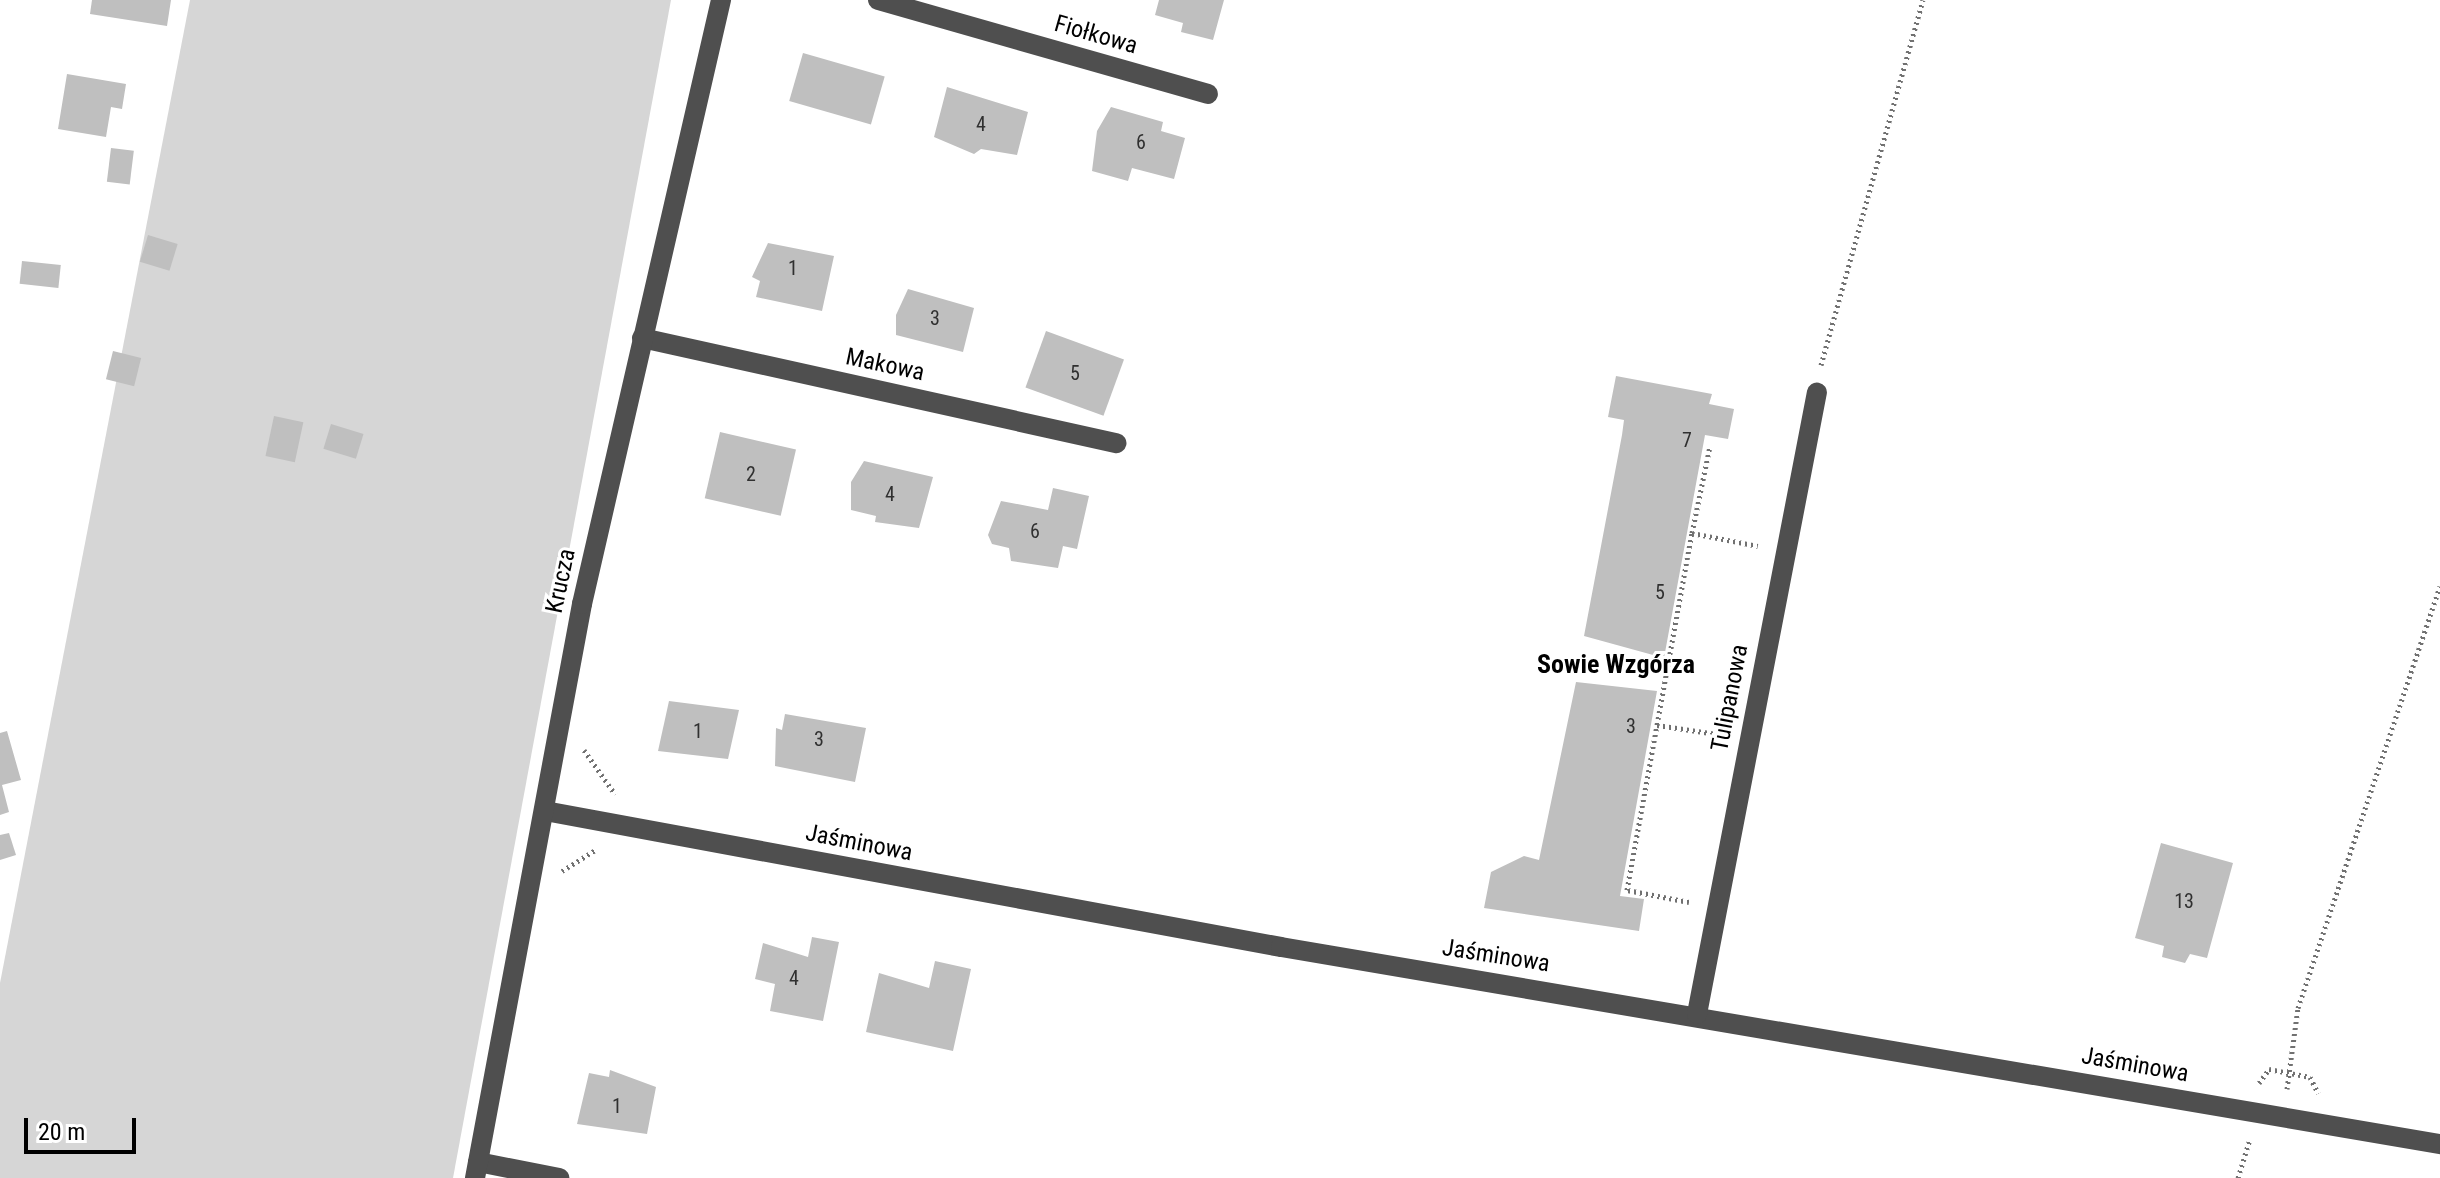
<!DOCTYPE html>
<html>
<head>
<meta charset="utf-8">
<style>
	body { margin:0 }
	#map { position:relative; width:2440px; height:1178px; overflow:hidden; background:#fff; font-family:"Roboto Condensed",sans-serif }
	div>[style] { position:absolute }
	.green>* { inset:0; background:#d6d6d6 }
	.building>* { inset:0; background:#bfbfbf; transform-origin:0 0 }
	.path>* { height:5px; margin-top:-2.5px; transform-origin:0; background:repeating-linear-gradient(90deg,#717171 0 2px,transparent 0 6px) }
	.minor>* { height:20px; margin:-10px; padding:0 10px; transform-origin:10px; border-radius:10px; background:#4f4f4f }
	span { translate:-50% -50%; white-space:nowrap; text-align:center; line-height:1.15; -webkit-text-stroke:6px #fff; paint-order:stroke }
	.number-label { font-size:20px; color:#303030 }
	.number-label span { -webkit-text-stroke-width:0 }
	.street-label { font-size:24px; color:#000 }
	.neighbourhood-label { font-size:26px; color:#000; font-weight:700 }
	.scale { position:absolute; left:24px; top:1118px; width:112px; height:36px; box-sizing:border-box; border:4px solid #000; border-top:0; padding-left:10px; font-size:24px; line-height:28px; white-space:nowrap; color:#000; -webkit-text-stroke:6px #fff; paint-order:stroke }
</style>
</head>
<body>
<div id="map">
	<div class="green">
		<div style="clip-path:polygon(190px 0,671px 0,453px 1178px,0 1178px,0 983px)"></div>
	</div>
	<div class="building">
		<div style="clip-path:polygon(92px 0,171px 0,167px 26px,90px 14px)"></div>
		<div style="clip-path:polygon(1159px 0,1224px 0,1213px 40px,1181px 32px,1183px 23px,1155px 15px)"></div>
		<div style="left:803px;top:53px;width:85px;height:50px;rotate:16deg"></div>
		<div style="clip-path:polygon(67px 74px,126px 84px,122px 109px,111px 107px,106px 137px,58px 129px)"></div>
		<div style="clip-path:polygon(947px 87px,1028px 112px,1017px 155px,981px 149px,974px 154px,934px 137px)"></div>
		<div style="clip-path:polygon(1111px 107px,1163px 122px,1161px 131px,1185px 138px,1174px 179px,1132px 168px,1128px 181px,1092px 171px,1097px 131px)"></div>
		<div style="left:111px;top:148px;width:23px;height:34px;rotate:7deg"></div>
		<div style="left:148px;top:235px;width:31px;height:28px;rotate:17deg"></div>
		<div style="clip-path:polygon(768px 243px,834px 256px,822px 311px,756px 297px,760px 281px,752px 277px)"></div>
		<div style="left:22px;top:261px;width:39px;height:23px;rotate:6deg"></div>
		<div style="clip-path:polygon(908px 289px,974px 308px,963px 352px,896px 335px,896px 315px)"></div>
		<div style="left:1046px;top:331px;width:83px;height:60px;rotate:20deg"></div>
		<div style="left:113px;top:351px;width:29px;height:29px;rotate:14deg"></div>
		<div style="clip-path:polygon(1616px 376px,1712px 394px,1709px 404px,1734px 409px,1728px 439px,1705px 435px,1664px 658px,1584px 636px,1622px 435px,1624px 420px,1608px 417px)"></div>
		<div style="left:274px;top:416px;width:30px;height:41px;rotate:12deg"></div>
		<div style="left:331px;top:424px;width:34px;height:26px;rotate:17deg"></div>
		<div style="left:720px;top:432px;width:78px;height:68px;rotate:13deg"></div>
		<div style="clip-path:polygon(864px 461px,933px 477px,919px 528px,875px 522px,876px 516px,851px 510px,851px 482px)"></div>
		<div style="clip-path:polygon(1053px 488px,1089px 496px,1077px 549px,1063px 546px,1058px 568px,1011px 561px,1009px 548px,992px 544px,988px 535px,1001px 501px,1048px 510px)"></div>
		<div style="clip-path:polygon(1576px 682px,1657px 691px,1620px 896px,1644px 899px,1639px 931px,1484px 908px,1491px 872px,1524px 856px,1539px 860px)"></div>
		<div style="clip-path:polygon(669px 701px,739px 710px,728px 759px,658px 751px)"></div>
		<div style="clip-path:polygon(785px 714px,866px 728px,855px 782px,775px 766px,776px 728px,782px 730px)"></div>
		<div style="clip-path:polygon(7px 731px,21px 780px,2px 785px,9px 812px,0 815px,0 733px)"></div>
		<div style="clip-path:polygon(9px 833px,16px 855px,0 860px,0 835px)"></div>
		<div style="clip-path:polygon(2161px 843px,2233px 863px,2207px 958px,2190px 954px,2185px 963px,2162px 957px,2164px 946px,2135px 938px)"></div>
		<div style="clip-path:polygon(812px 937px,839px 942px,823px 1021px,770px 1011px,775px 984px,755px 979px,763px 943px,808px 957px)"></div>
		<div style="clip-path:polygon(935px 961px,971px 969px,953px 1051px,866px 1032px,879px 973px,929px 988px)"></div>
		<div style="clip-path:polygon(610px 1070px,656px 1087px,647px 1134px,577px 1124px,589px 1073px,609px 1077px)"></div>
	</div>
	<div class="path">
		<div style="left:1821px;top:365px;width:379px;rotate:-74.4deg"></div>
		<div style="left:1692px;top:533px;width:89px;rotate:-78.3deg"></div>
		<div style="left:1657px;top:725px;width:67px;rotate:8.6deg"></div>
		<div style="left:584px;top:750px;width:54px;rotate:54.8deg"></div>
		<div style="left:562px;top:871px;width:41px;rotate:-32.2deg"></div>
		<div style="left:1689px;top:902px;width:63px;rotate:-169deg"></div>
		<div style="left:1627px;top:890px;width:363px;rotate:-79.7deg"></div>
		<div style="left:1692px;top:533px;width:67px;rotate:11.1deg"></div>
		<div style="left:2259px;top:1083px;width:17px;rotate:-54deg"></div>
		<div style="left:2269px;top:1069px;width:42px;rotate:11deg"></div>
		<div style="left:2310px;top:1077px;width:18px;rotate:63deg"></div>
		<div style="left:2287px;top:1089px;width:82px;rotate:-82.3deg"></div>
		<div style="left:2298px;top:1008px;width:445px;rotate:-71.4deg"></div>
		<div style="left:2238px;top:1178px;width:39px;rotate:-73deg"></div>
	</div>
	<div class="minor">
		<div style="left:878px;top:0;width:343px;rotate:15.9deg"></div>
		<div style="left:642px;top:338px;width:486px;rotate:12.5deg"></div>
		<div style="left:545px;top:811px;width:748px;rotate:10.47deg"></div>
		<div style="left:1281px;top:947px;width:1176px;rotate:9.65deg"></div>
		<div style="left:1697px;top:1014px;width:633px;rotate:-79.08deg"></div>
		<div style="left:478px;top:1162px;width:83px;rotate:11.2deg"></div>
		<div style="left:475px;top:1178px;width:584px;rotate:-79.44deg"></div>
		<div style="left:582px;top:604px;width:620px;rotate:-77.04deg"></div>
	</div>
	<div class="number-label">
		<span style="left:981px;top:124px">4</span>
		<span style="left:1141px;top:142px">6</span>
		<span style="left:793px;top:268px">1</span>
		<span style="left:935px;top:318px">3</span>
		<span style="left:1075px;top:373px">5</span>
		<span style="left:1687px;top:440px">7</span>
		<span style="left:751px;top:474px">2</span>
		<span style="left:890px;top:494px">4</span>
		<span style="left:1035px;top:531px">6</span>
		<span style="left:1660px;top:592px">5</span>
		<span style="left:1631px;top:726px">3</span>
		<span style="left:698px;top:731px">1</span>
		<span style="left:819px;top:739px">3</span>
		<span style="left:2184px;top:901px">13</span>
		<span style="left:794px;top:978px">4</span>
		<span style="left:617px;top:1106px">1</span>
	</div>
	<div class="street-label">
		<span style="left:1096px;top:35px;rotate:16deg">Fiołkowa</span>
		<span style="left:885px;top:365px;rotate:12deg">Makowa</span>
		<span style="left:561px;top:581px;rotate:-78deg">Krucza</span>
		<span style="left:1730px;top:698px;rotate:-79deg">Tulipanowa</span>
		<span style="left:859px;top:843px;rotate:11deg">Jaśminowa</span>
		<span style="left:1496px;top:956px;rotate:9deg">Jaśminowa</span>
		<span style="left:2135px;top:1065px;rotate:10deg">Jaśminowa</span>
	</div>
	<div class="neighbourhood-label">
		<span style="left:1616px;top:665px">Sowie Wzgórza</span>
	</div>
	<div class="scale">20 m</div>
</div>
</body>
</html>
